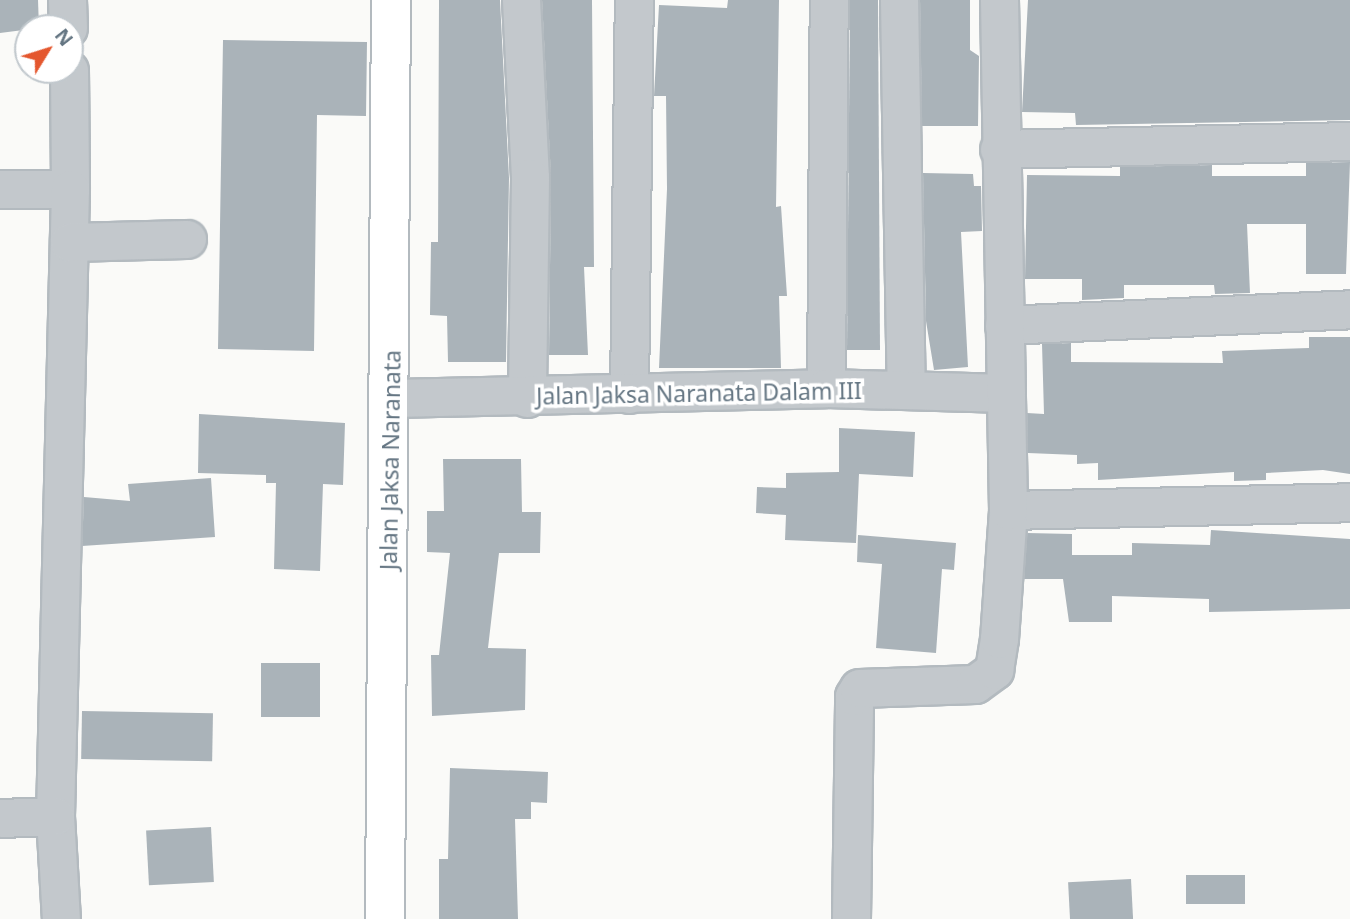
<!DOCTYPE html>
<html>
<head>
<meta charset="utf-8">
<style>
	body { margin:0 }
	#map { position:relative; width:1350px; height:919px; overflow:hidden; background:#fafaf8; font-family:"Noto Sans",sans-serif }
	div>[style] { position:absolute }
	.building>* { inset:0; background:#aab3b9; transform-origin:0 0 }
	.roads { filter:drop-shadow(2px 0 #b3babf) drop-shadow(-2px 0 #b3babf) drop-shadow(0 2px #b3babf) drop-shadow(0 -2px #b3babf) }
	.street>* { height:37px; margin:-18.5px; padding:0 18.5px; transform-origin:18.5px; border-radius:18.5px; background:#c3c8cc }
	.secondary>* { height:38px; margin:-19px; padding:0 19px; transform-origin:19px; border-radius:19px; background:#fff }
	span { translate:-50% -50%; white-space:nowrap; text-align:center; line-height:1.15; -webkit-text-stroke:7px #fff; paint-order:stroke }
	.street-label { font-size:23px; color:#657683 }
	.north { position:absolute; left:14px; top:14px; width:70px; height:70px; box-sizing:border-box; background:#fff; border:2px solid #c1c8cd; border-radius:50%; rotate:52deg; font-size:19px; font-weight:700; line-height:28px; text-align:center; color:#657683 }
	.north::after { content:''; display:block; margin:auto; width:24px; height:32px; background:#e4572e; clip-path:polygon(50% 0,100% 100%,50% 72%,0 100%) }
</style>
</head>
<body>
<div id="map">
	<div class="building">
		<div style="clip-path:polygon(0 0,38px 0,39px 28px,0 33px)"></div>
		<div style="clip-path:polygon(439px 0,500px 0,509px 178px,506px 362px,448px 362px,447px 316px,430px 315px,431px 242px,438px 242px)"></div>
		<div style="clip-path:polygon(542px 0,592px 0,594px 267px,584px 267px,588px 355px,549px 355px,551px 178px)"></div>
		<div style="clip-path:polygon(728px 0,779px 0,776px 207px,781px 206px,787px 296px,779px 296px,781px 368px,659px 368px,667px 189px,666px 96px,654px 96px,659px 5px,727px 8px)"></div>
		<div style="clip-path:polygon(850px 0,878px 0,880px 350px,847px 350px)"></div>
		<div style="clip-path:polygon(920px 0,970px 0,970px 50px,979px 56px,978px 126px,922px 126px)"></div>
		<div style="clip-path:polygon(1028px 0,1350px 0,1350px 120px,1076px 125px,1075px 113px,1022px 112px)"></div>
		<div style="clip-path:polygon(223px 40px,367px 42px,366px 116px,317px 115px,314px 351px,218px 349px)"></div>
		<div style="clip-path:polygon(1350px 162px,1346px 274px,1306px 274px,1306px 224px,1247px 224px,1250px 293px,1215px 294px,1214px 285px,1124px 285px,1124px 298px,1082px 300px,1082px 279px,1025px 279px,1027px 175px,1120px 176px,1120px 167px,1212px 165px,1212px 176px,1306px 176px,1306px 163px)"></div>
		<div style="clip-path:polygon(923px 173px,973px 174px,974px 186px,981px 186px,982px 231px,961px 232px,968px 367px,934px 370px,926px 321px)"></div>
		<div style="clip-path:polygon(1309px 337px,1350px 337px,1350px 474px,1323px 470px,1266px 473px,1266px 480px,1234px 481px,1234px 472px,1098px 480px,1098px 463px,1077px 464px,1077px 455px,1028px 453px,1027px 413px,1044px 414px,1042px 344px,1071px 343px,1071px 362px,1223px 363px,1222px 351px,1309px 348px)"></div>
		<div style="clip-path:polygon(199px 414px,345px 423px,343px 485px,323px 484px,320px 571px,274px 569px,276px 483px,266px 483px,266px 475px,198px 473px)"></div>
		<div style="clip-path:polygon(839px 428px,915px 432px,913px 477px,859px 474px,856px 543px,785px 540px,786px 515px,756px 513px,757px 487px,786px 488px,786px 473px,839px 472px)"></div>
		<div style="clip-path:polygon(443px 459px,521px 459px,522px 512px,541px 512px,540px 553px,499px 553px,488px 648px,526px 649px,525px 710px,432px 716px,431px 655px,439px 655px,450px 553px,427px 552px,427px 511px,444px 511px)"></div>
		<div style="clip-path:polygon(211px 478px,215px 537px,82px 546px,84px 497px,130px 501px,128px 484px)"></div>
		<div style="clip-path:polygon(1211px 530px,1350px 539px,1350px 609px,1209px 612px,1209px 599px,1112px 596px,1112px 622px,1069px 622px,1063px 579px,1024px 579px,1027px 533px,1072px 534px,1072px 555px,1132px 555px,1132px 543px,1210px 545px)"></div>
		<div style="clip-path:polygon(858px 535px,956px 543px,954px 570px,942px 569px,936px 653px,876px 648px,882px 564px,857px 562px)"></div>
		<div style="left:261px;top:663px;width:59px;height:54px"></div>
		<div style="left:82px;top:711px;width:131px;height:48px;rotate:1deg"></div>
		<div style="clip-path:polygon(450px 768px,548px 772px,547px 803px,531px 802px,531px 819px,515px 819px,518px 919px,439px 919px,439px 859px,448px 859px)"></div>
		<div style="left:211px;top:827px;width:55px;height:65px;rotate:87deg"></div>
		<div style="left:1186px;top:875px;width:59px;height:29px"></div>
		<div style="left:1131px;top:879px;width:40px;height:63px;rotate:87deg"></div>
	</div>
	<div class="roads">
		<div class="street">
			<div style="left:67px;top:0;width:28px;rotate:88deg"></div>
			<div style="left:521px;top:0;width:178px;rotate:87.1deg"></div>
			<div style="left:530px;top:178px;width:220px;rotate:90.8deg"></div>
			<div style="left:899px;top:0;width:390px;rotate:89deg"></div>
			<div style="left:69px;top:70px;width:119px;rotate:89.5deg"></div>
			<div style="left:999px;top:149px;width:351px;rotate:-1.3deg"></div>
			<div style="left:0;top:189px;width:70px"></div>
			<div style="left:70px;top:189px;width:627px;rotate:91.37deg"></div>
			<div style="left:55px;top:816px;width:103px;rotate:86.7deg"></div>
			<div style="left:69px;top:242px;width:118px;rotate:-1.5deg"></div>
			<div style="left:1004px;top:325px;width:346px;rotate:-2.6deg"></div>
			<div style="left:826px;top:388px;width:388px;rotate:-89.6deg"></div>
			<div style="left:629px;top:394px;width:394px;rotate:-89.3deg"></div>
			<div style="left:393px;top:398px;width:433px;rotate:-1.3deg"></div>
			<div style="left:826px;top:388px;width:180px;rotate:1.6deg"></div>
			<div style="left:1008px;top:510px;width:342px;rotate:-1.3deg"></div>
			<div style="left:0;top:818px;width:55px;rotate:-2.1deg"></div>
			<div style="left:851px;top:919px;width:223px;rotate:-89.2deg"></div>
			<div style="left:854px;top:696px;width:9px;rotate:-58deg"></div>
			<div style="left:859px;top:688px;width:116px;rotate:-2deg"></div>
			<div style="left:975px;top:684px;width:24px;rotate:-36deg"></div>
			<div style="left:994px;top:670px;width:31px;rotate:-81deg"></div>
			<div style="left:999px;top:639px;width:129px;rotate:-86deg"></div>
			<div style="left:1008px;top:510px;width:510px;rotate:-91.01deg"></div>
		</div>
		<div class="secondary">
			<div style="left:385px;top:919px;width:919px;rotate:-89.63deg"></div>
		</div>
	</div>
	<div class="street-label">
		<span style="left:699px;top:393px;rotate:-1deg">Jalan Jaksa Naranata Dalam III</span>
		<span style="left:390px;top:460px;rotate:-89deg">Jalan Jaksa Naranata</span>
	</div>
	<div class="north">N</div>
</div>
</body>
</html>
